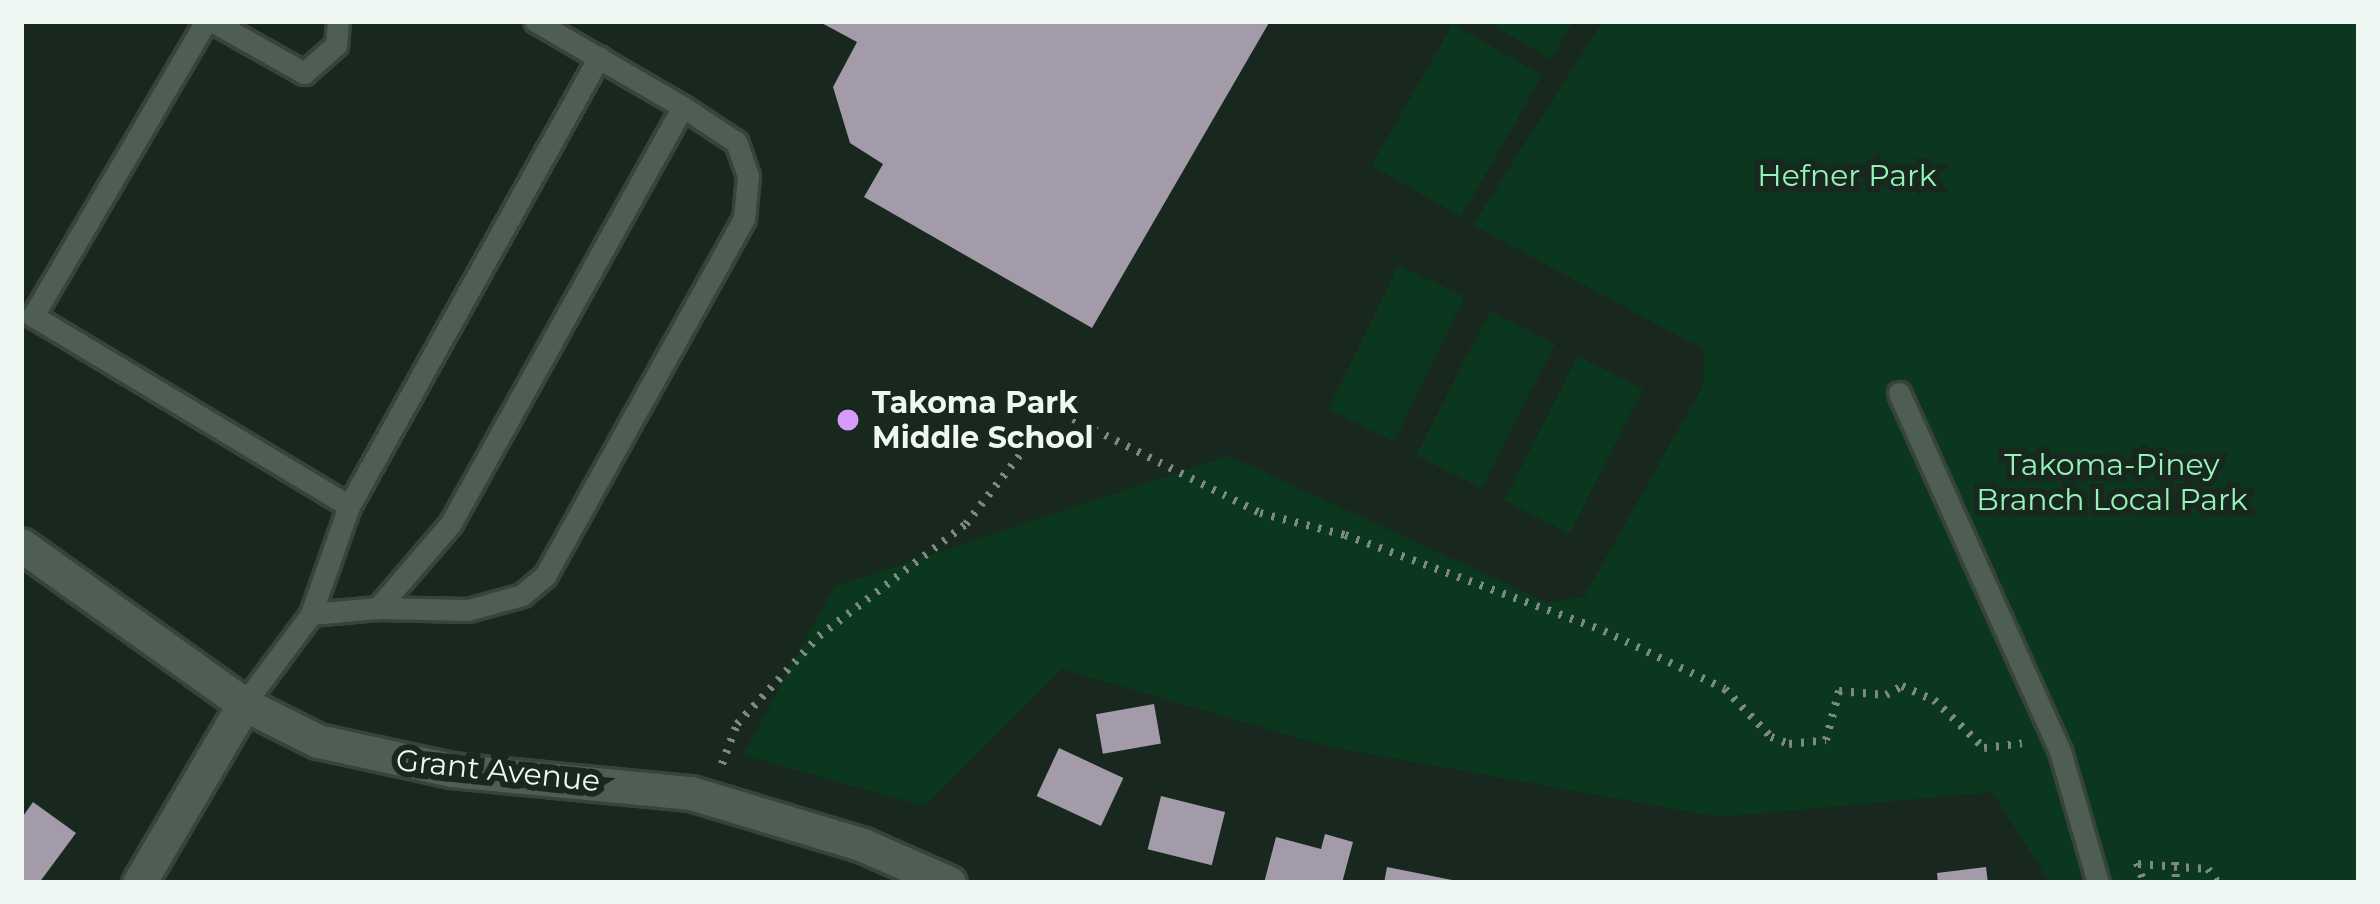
<!DOCTYPE html>
<html>
<head>
<meta charset="utf-8">
<style>
	body { margin:0 }
	#map { position:relative; width:2380px; height:904px; overflow:hidden; background:#19281e; font-family:Montserrat,sans-serif }
	div>[style] { position:absolute }
	.green>* { inset:0; background:#0c371f; transform-origin:0 0 }
	.building>* { inset:0; background:#a39aaa; transform-origin:0 0 }
	.path>* { height:8px; margin-top:-4px; transform-origin:0; background:repeating-linear-gradient(90deg,#7c8880 0 3px,transparent 0 12px) }
	.roads { filter:drop-shadow(3px 0 #37433b) drop-shadow(-3px 0 #37433b) drop-shadow(0 3px #37433b) drop-shadow(0 -3px #37433b) }
	.service>* { height:21px; margin:-10.5px; padding:0 10.5px; transform-origin:10.5px; border-radius:10.5px; background:#4e5e53 }
	.minor>* { height:33px; margin:-16.5px; padding:0 16.5px; transform-origin:16.5px; border-radius:16.5px; background:#4e5e53 }
	.dots>* { width:33px; height:33px; translate:-50% -50%; box-sizing:border-box; border:6px solid #19281e; border-radius:50% }
	span { translate:-50% -50%; white-space:nowrap; text-align:center; line-height:1.15; -webkit-text-stroke:12px #19281e; paint-order:stroke }
	.park-label { font-size:30px; color:#94f3b6 }
	.poi-label { font-size:30px; color:#eef7f1; font-weight:700 }
	.left { translate:0 -50%; text-align:left }
	.street-label { font-size:30px; color:#eef7f1 }
	.frame { position:absolute; inset:0; border:24px solid #eef7f1; pointer-events:none }
</style>
</head>
<body>
<div id="map">
	<div class="green">
		<div style="clip-path:polygon(1486px 21px,1573px 21px,1551px 59px)"></div>
		<div style="clip-path:polygon(1603px 21px,2359px 21px,2359px 883px,2050px 883px,1992px 792px,1719px 817px,1326px 746px,1062px 669px,924px 806px,743px 755px,834px 587px,1229px 456px,1548px 603px,1584px 597px,1703px 386px,1705px 350px,1473px 225px)"></div>
		<div style="left:1453px;top:24px;width:103px;height:163px;rotate:30deg"></div>
		<div style="left:1399px;top:265px;width:73px;height:161px;rotate:26deg"></div>
		<div style="left:1490px;top:311px;width:73px;height:162px;rotate:27deg"></div>
		<div style="left:1578px;top:356px;width:73px;height:162px;rotate:27deg"></div>
	</div>
	<div class="building">
		<div style="clip-path:polygon(818px 21px,1270px 21px,1092px 328px,864px 197px,883px 164px,850px 143px,833px 87px,857px 42px)"></div>
		<div style="left:1154px;top:704px;width:40px;height:59px;rotate:80deg"></div>
		<div style="left:1059px;top:748px;width:71px;height:53px;rotate:25deg"></div>
		<div style="left:1161px;top:796px;width:66px;height:55px;rotate:14deg"></div>
		<div style="clip-path:polygon(33px 802px,76px 833px,39px 883px,21px 883px,21px 819px)"></div>
		<div style="clip-path:polygon(1325px 834px,1353px 842px,1342px 883px,1264px 883px,1276px 837px,1321px 849px)"></div>
		<div style="clip-path:polygon(1387px 867px,1457px 881px,1457px 883px,1384px 883px)"></div>
		<div style="clip-path:polygon(1986px 867px,1988px 883px,1938px 883px,1937px 873px)"></div>
	</div>
	<div class="path">
		<div style="left:1073px;top:419px;width:209px;rotate:26.7deg"></div>
		<div style="left:1260px;top:513px;width:88px;rotate:14.5deg"></div>
		<div style="left:1345px;top:535px;width:276px;rotate:20.3deg"></div>
		<div style="left:1604px;top:631px;width:134px;rotate:25.6deg"></div>
		<div style="left:1725px;top:689px;width:66px;rotate:46.2deg"></div>
		<div style="left:1771px;top:737px;width:19px;rotate:21deg"></div>
		<div style="left:1789px;top:744px;width:37px;rotate:-6deg"></div>
		<div style="left:1826px;top:740px;width:51px;rotate:-75.1deg"></div>
		<div style="left:1839px;top:691px;width:47px;rotate:4.9deg"></div>
		<div style="left:1886px;top:695px;width:18px;rotate:-29deg"></div>
		<div style="left:1902px;top:686px;width:35px;rotate:24deg"></div>
		<div style="left:1934px;top:700px;width:69px;rotate:43.8deg"></div>
		<div style="left:1984px;top:748px;width:38px;rotate:-7deg"></div>
		<div style="left:722px;top:764px;width:43px;rotate:-69.4deg"></div>
		<div style="left:737px;top:724px;width:120px;rotate:-47deg"></div>
		<div style="left:819px;top:636px;width:185px;rotate:-37.3deg"></div>
		<div style="left:966px;top:524px;width:132px;rotate:-52.1deg"></div>
		<div style="left:2175px;top:862px;width:21px;rotate:87deg"></div>
		<div style="left:2137px;top:863px;width:21px;rotate:71deg"></div>
		<div style="left:2138px;top:864px;width:70px;rotate:4.1deg"></div>
		<div style="left:2208px;top:869px;width:17px;rotate:54deg"></div>
	</div>
	<div class="roads">
		<div class="service">
			<div style="left:206px;top:21px;width:342px;rotate:120.4deg"></div>
			<div style="left:33px;top:316px;width:369px;rotate:31deg"></div>
			<div style="left:212px;top:21px;width:106px;rotate:29.5deg"></div>
			<div style="left:304px;top:73px;width:43px;rotate:-41.2deg"></div>
			<div style="left:336px;top:45px;width:24px;rotate:-85deg"></div>
			<div style="left:1899px;top:393px;width:393px;rotate:65.8deg"></div>
			<div style="left:2060px;top:751px;width:137px;rotate:73.9deg"></div>
			<div style="left:378px;top:608px;width:90px;rotate:1.3deg"></div>
			<div style="left:468px;top:610px;width:56px;rotate:-15.5deg"></div>
			<div style="left:522px;top:595px;width:30px;rotate:-40deg"></div>
			<div style="left:545px;top:576px;width:409px;rotate:-60.9deg"></div>
			<div style="left:744px;top:219px;width:43px;rotate:-84.7deg"></div>
			<div style="left:748px;top:176px;width:36px;rotate:-109deg"></div>
			<div style="left:736px;top:142px;width:64px;rotate:-146.6deg"></div>
			<div style="left:311px;top:614px;width:114px;rotate:-70.6deg"></div>
			<div style="left:349px;top:506px;width:514px;rotate:-60.89deg"></div>
			<div style="left:244px;top:704px;width:112px;rotate:-53.3deg"></div>
			<div style="left:311px;top:614px;width:67px;rotate:-5.1deg"></div>
			<div style="left:378px;top:608px;width:112px;rotate:-49.3deg"></div>
			<div style="left:451px;top:523px;width:476px;rotate:-60.9deg"></div>
			<div style="left:683px;top:107px;width:171px;rotate:-149.8deg"></div>
		</div>
		<div class="minor">
			<div style="left:21px;top:545px;width:274px;rotate:35.5deg"></div>
			<div style="left:244px;top:704px;width:83px;rotate:26.6deg"></div>
			<div style="left:318px;top:741px;width:136px;rotate:12.3deg"></div>
			<div style="left:451px;top:770px;width:241px;rotate:5.5deg"></div>
			<div style="left:691px;top:793px;width:180px;rotate:16.8deg"></div>
			<div style="left:863px;top:845px;width:94px;rotate:23.8deg"></div>
			<div style="left:139px;top:883px;width:208px;rotate:-59.6deg"></div>
		</div>
	</div>
	<div class="dots">
		<div style="left:848px;top:420px;background:#d59cfb"></div>
	</div>
	<div class="park-label">
		<span style="left:1847px;top:176px">Hefner Park</span>
		<span style="left:2112px;top:482px">Takoma-Piney<br>Branch Local Park</span>
	</div>
	<div class="poi-label">
		<span class="left" style="left:872px;top:420px">Takoma Park<br>Middle School</span>
	</div>
	<div class="street-label">
		<span style="left:498px;top:771px;rotate:6deg">Grant Avenue</span>
	</div>
	<div class="frame"></div>
</div>
</body>
</html>
